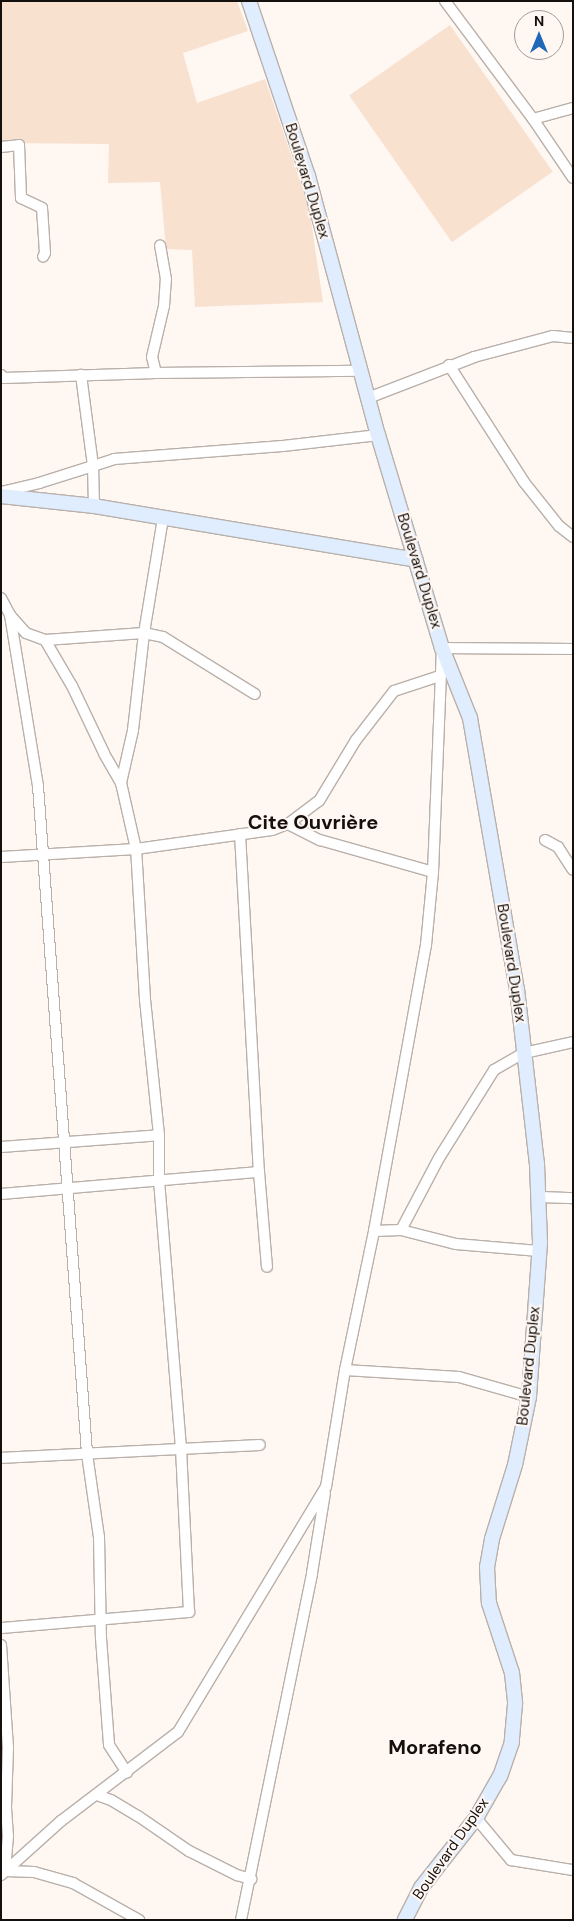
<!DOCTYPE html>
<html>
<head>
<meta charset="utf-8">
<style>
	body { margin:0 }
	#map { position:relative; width:574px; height:1921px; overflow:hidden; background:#fff7f2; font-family:"DM Sans",sans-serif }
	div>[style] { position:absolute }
	.green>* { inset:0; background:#f9e1d0; transform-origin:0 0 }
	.roads { filter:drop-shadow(1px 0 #b9b0aa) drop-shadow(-1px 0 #b9b0aa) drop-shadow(0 1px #b9b0aa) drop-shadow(0 -1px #b9b0aa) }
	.street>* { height:10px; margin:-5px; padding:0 5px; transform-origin:5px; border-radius:5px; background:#fff }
	.secondary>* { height:14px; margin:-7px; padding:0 7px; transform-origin:7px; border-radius:7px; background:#dfedff }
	span { translate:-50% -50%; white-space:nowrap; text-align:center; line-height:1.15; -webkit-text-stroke:4px #fff7f2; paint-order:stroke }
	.street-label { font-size:15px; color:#14100e }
	.district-label { font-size:20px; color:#14100e; font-weight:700 }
	.frame { position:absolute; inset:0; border:2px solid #14100e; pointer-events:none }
	.north { position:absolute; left:514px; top:10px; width:50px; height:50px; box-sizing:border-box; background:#fff7f2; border:1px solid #a19b97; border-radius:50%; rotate:0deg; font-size:14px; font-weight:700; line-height:20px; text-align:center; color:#14100e }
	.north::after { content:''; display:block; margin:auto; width:18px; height:22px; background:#1f67b7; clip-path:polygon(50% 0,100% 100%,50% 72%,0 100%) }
</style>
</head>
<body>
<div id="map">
	<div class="green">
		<div style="clip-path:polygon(1px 1px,237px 1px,248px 31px,183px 53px,197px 103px,265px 79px,309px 207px,323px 302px,195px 307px,192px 250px,166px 249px,160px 182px,108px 183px,109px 144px,1px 143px)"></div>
		<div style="left:450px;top:25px;width:179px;height:123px;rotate:55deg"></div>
	</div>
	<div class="roads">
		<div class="street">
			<div style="left:445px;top:1px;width:147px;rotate:53.3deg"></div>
			<div style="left:533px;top:119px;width:71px;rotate:55.9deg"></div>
			<div style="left:533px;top:119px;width:41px;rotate:-15.4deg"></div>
			<div style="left:1px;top:147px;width:18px;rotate:-6deg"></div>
			<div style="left:19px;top:145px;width:53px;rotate:87.8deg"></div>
			<div style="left:21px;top:198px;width:23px;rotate:25deg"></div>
			<div style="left:42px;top:208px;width:45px;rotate:86.2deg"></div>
			<div style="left:45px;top:253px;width:4px;rotate:117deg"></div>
			<div style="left:449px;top:365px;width:139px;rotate:57.3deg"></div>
			<div style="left:524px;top:482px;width:56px;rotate:51.5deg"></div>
			<div style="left:559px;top:526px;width:18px;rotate:38deg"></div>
			<div style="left:156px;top:373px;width:16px;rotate:-104deg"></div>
			<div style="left:152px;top:357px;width:52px;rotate:-76.8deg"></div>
			<div style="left:164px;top:306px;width:27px;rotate:-86deg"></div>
			<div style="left:166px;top:279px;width:34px;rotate:-100deg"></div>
			<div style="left:1px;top:375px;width:4px;rotate:45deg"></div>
			<div style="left:4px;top:378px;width:152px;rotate:-1.9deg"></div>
			<div style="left:156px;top:373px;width:204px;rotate:-0.6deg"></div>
			<div style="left:368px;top:398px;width:114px;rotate:-21.1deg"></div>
			<div style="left:474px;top:357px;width:82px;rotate:-14.9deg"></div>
			<div style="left:553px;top:336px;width:20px;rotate:6deg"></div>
			<div style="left:1px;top:492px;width:39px;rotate:-13deg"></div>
			<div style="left:39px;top:483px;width:57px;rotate:-17.5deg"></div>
			<div style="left:93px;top:466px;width:92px;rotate:-97.5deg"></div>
			<div style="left:94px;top:506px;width:40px;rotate:-91.4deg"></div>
			<div style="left:93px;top:466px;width:22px;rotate:-18deg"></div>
			<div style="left:114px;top:459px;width:169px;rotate:-4.4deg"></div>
			<div style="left:283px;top:446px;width:96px;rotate:-6.6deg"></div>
			<div style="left:1px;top:598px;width:19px;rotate:62deg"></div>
			<div style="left:10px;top:615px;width:173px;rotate:80.7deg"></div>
			<div style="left:38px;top:786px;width:670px;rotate:85.8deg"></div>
			<div style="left:87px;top:1454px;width:84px;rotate:81.8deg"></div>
			<div style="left:99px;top:1537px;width:101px;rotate:88.9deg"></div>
			<div style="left:101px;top:1638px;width:107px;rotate:85.7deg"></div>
			<div style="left:109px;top:1745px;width:33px;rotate:57deg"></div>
			<div style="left:45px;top:640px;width:99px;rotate:-4deg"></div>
			<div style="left:144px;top:633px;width:19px;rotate:12deg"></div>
			<div style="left:163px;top:637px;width:108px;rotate:31.8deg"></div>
			<div style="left:121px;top:783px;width:54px;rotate:-77.2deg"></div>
			<div style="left:133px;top:730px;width:98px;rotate:-83.5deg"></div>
			<div style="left:144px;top:633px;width:117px;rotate:-80.6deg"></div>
			<div style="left:288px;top:824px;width:36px;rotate:27deg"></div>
			<div style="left:320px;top:840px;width:117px;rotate:15.8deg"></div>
			<div style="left:240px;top:834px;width:339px;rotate:86.8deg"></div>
			<div style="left:545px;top:840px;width:15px;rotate:28deg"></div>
			<div style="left:558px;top:847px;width:27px;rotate:57deg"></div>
			<div style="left:1px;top:857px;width:135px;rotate:-3.4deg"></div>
			<div style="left:136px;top:849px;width:137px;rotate:-8deg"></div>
			<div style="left:272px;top:830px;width:17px;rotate:-21deg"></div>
			<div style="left:288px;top:824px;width:39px;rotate:-37deg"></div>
			<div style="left:319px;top:801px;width:71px;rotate:-58.8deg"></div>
			<div style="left:356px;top:740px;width:62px;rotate:-52.2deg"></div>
			<div style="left:394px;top:691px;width:48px;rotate:-18.1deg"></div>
			<div style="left:1px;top:1147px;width:158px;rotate:-4.3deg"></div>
			<div style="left:1px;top:1194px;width:259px;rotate:-4.9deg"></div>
			<div style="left:259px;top:1172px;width:95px;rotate:85.2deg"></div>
			<div style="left:538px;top:1197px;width:35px;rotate:2deg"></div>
			<div style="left:401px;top:1230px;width:81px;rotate:-62.2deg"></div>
			<div style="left:439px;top:1158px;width:104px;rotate:-58deg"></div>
			<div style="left:494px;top:1070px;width:34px;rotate:-30deg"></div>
			<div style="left:524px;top:1053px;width:50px;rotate:-12.7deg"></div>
			<div style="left:374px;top:1231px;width:27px;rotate:-2deg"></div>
			<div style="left:401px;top:1230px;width:57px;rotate:14.3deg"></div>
			<div style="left:456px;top:1244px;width:83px;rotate:4.8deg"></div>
			<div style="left:345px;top:1370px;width:114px;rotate:3.5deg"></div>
			<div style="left:459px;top:1377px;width:73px;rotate:15.9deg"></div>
			<div style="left:1px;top:1458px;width:259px;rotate:-2.9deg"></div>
			<div style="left:1px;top:1628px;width:189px;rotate:-4.9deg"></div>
			<div style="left:189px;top:1612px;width:164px;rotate:-92.8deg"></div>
			<div style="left:181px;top:1448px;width:269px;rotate:-94.7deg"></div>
			<div style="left:159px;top:1180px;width:45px;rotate:-90deg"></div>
			<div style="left:159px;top:1135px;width:137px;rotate:-95.9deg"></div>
			<div style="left:145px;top:999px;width:150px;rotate:-93.4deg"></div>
			<div style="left:136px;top:849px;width:68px;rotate:-102.8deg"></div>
			<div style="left:121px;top:783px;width:34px;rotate:-120deg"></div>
			<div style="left:104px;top:753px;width:74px;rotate:-115.5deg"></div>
			<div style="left:72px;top:686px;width:53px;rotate:-120.4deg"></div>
			<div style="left:45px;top:640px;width:20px;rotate:-160deg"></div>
			<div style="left:26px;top:633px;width:24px;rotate:-132deg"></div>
			<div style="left:1px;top:1645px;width:102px;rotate:86.1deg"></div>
			<div style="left:8px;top:1747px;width:61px;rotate:91.9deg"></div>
			<div style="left:6px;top:1808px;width:28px;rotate:86deg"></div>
			<div style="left:8px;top:1836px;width:35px;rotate:95deg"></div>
			<div style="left:5px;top:1871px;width:29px;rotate:2deg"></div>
			<div style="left:34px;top:1872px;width:41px;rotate:15.8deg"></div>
			<div style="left:73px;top:1883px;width:76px;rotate:29.3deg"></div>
			<div style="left:97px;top:1795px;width:15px;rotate:20deg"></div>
			<div style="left:111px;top:1800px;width:31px;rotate:31deg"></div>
			<div style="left:138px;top:1816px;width:62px;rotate:34.5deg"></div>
			<div style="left:189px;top:1851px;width:54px;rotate:26.6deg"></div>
			<div style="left:237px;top:1875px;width:15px;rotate:16deg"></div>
			<div style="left:476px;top:1818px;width:55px;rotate:50.2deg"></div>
			<div style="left:511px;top:1860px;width:63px;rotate:9.2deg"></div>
			<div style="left:1px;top:1875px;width:81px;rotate:-42deg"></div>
			<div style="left:61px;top:1821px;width:147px;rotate:-37.3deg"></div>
			<div style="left:178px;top:1732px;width:286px;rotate:-58.9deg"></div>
			<div style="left:326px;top:1487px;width:119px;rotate:-80.8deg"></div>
			<div style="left:345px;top:1370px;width:142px;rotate:-78.2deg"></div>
			<div style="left:374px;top:1231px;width:291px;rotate:-79.7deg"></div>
			<div style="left:426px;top:945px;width:73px;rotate:-84.5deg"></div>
			<div style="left:433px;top:872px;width:224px;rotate:-87.7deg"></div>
			<div style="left:442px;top:648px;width:131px;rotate:0.4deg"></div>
			<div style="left:241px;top:1920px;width:354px;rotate:-78.4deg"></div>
			<div style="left:312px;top:1573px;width:81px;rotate:-80.8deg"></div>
		</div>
		<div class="secondary">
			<div style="left:249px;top:1px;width:185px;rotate:71.4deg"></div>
			<div style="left:308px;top:176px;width:268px;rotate:74.9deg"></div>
			<div style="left:378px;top:435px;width:222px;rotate:73.3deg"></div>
			<div style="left:442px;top:648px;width:75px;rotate:68.2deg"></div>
			<div style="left:470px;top:718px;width:275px;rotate:80.2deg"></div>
			<div style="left:517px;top:989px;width:176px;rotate:83.5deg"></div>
			<div style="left:537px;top:1164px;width:79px;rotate:87.8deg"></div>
			<div style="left:540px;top:1243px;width:154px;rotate:94.1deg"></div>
			<div style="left:529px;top:1397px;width:69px;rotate:101.6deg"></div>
			<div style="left:515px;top:1465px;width:77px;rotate:107.3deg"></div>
			<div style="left:492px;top:1539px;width:28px;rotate:100deg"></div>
			<div style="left:487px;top:1567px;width:36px;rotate:87deg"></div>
			<div style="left:489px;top:1603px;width:74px;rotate:71.8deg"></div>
			<div style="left:512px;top:1673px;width:31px;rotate:84deg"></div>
			<div style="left:515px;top:1704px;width:38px;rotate:95deg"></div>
			<div style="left:512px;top:1742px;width:36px;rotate:109deg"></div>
			<div style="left:500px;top:1776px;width:48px;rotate:119.7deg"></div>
			<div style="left:476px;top:1818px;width:89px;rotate:128.2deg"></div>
			<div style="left:421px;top:1888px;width:36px;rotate:117deg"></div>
			<div style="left:1px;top:496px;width:94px;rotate:6.1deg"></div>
			<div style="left:94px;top:506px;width:326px;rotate:9.5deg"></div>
		</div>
	</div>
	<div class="street-label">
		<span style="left:307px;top:181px;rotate:73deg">Boulevard Duplex</span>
		<span style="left:419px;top:571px;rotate:73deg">Boulevard Duplex</span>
		<span style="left:511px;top:963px;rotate:81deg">Boulevard Duplex</span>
		<span style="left:529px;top:1366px;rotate:-84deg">Boulevard Duplex</span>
		<span style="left:451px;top:1849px;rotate:-55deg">Boulevard Duplex</span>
	</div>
	<div class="district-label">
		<span style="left:313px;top:822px">Cite Ouvrière</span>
		<span style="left:435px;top:1747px">Morafeno</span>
	</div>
	<div class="frame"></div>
	<div class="north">N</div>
</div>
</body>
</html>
